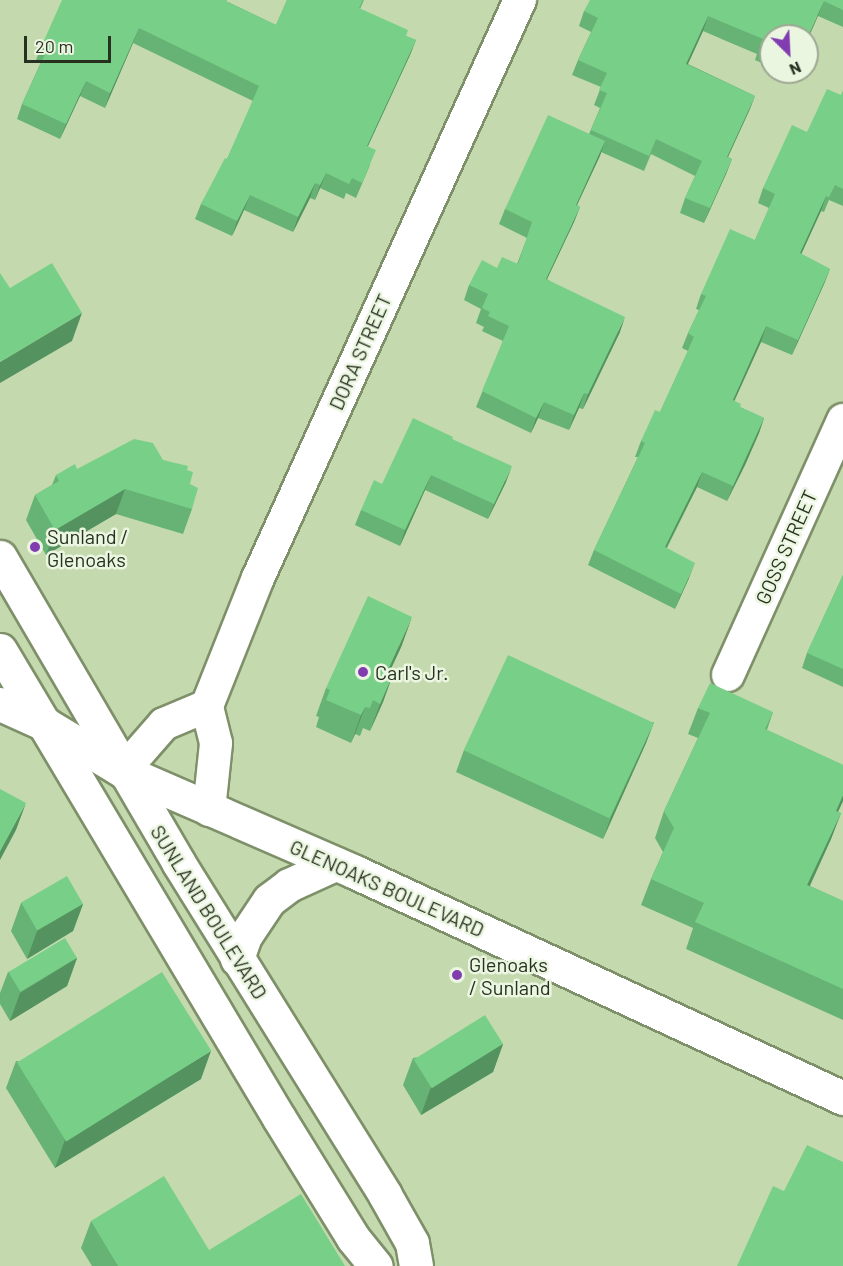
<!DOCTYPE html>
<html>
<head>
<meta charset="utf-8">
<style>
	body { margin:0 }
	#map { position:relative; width:843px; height:1266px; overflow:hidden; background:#c5d9af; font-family:Barlow,sans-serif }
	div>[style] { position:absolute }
	.roads { filter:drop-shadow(2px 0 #7e9069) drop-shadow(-2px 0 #7e9069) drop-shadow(0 2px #7e9069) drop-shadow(0 -2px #7e9069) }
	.minor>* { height:32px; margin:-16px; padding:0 16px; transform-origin:16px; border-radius:16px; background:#fff }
	.major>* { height:33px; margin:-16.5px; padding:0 16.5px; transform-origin:16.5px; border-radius:16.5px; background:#fff }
	.wall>* { inset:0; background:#67b375 }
	.shaded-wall>* { inset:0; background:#54925f }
	.building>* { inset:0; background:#78d088; transform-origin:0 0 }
	.dots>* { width:16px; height:16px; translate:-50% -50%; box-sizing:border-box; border:3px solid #ebf6e1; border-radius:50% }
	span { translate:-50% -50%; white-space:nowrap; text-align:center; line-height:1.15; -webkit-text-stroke:5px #ebf6e1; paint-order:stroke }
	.street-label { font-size:20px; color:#28301f }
	.poi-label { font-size:20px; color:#28301f }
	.left { translate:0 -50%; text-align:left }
	.north { position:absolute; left:759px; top:24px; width:60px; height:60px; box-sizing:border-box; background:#ebf6e1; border:2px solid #9da793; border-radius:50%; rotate:156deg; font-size:16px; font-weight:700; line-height:24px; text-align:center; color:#28301f }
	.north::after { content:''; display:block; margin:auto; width:21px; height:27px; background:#813cb0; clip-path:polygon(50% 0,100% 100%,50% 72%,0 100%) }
	.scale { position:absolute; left:24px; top:36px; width:87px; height:27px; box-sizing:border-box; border:3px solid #28301f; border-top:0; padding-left:8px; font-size:18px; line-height:21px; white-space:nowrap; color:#28301f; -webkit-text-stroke:4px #ebf6e1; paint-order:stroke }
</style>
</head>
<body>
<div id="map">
	<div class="roads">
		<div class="minor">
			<div style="left:728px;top:675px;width:280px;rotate:-65.7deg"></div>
			<div style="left:123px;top:771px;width:62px;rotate:-48.9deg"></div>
			<div style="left:164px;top:724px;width:47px;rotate:-22.7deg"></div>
			<div style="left:209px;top:810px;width:67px;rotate:-84deg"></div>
			<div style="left:216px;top:743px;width:38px;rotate:-104deg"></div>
			<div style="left:207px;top:706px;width:138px;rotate:-68.3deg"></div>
			<div style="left:258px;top:578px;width:635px;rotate:-65.62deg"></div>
		</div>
		<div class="major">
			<div style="left:0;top:557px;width:353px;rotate:59.7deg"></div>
			<div style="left:178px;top:862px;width:392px;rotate:58.1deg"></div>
			<div style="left:385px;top:1195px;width:55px;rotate:60.6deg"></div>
			<div style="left:412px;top:1243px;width:23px;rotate:80deg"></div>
			<div style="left:0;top:650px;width:545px;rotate:59.2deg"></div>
			<div style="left:279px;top:1118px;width:141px;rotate:58.3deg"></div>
			<div style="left:353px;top:1238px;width:36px;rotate:51deg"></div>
			<div style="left:0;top:704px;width:51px;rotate:24.1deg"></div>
			<div style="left:47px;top:725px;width:89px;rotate:31.2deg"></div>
			<div style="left:123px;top:771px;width:253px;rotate:23.5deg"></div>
			<div style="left:355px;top:872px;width:538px;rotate:24.85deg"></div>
			<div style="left:237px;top:959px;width:24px;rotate:-71deg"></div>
			<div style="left:245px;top:936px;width:43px;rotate:-56.3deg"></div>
			<div style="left:269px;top:900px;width:25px;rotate:-37deg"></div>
			<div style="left:289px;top:885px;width:51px;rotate:-24.5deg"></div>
		</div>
	</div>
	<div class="wall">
		<div style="clip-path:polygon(287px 0,364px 0,360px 9px,406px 36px,416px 40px,410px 55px,368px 146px,370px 165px,356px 198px,346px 193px,344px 199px,320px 188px,315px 200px,310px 198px,293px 232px,244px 210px,232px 236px,195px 219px,201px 204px,227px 159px,253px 101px,133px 43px,105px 108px,80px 96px,60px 139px,17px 119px,22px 104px,41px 62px,36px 60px,42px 45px,228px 2px,276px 25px)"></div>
		<div style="clip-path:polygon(843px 0,843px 27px,818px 16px,771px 36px,771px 67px,755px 60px,757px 54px,703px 31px,688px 64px,755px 96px,749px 111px,728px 157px,732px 159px,726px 174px,704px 223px,680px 213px,685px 198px,695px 176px,651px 154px,644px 171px,601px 152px,577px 205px,580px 207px,574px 222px,547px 279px,620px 332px,583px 409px,579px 408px,569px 430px,538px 418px,531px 433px,476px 407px,503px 341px,482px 331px,484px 327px,476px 323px,481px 309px,464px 300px,469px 285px,497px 268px,517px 264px,527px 238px,499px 224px,505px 209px,589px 134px,600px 108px,594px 105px,601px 87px,572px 75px,578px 60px,591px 32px,579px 26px,584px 11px)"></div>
		<div style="clip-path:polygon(781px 72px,793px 72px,791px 77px)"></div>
		<div style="clip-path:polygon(843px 91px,843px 206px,829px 200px,824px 212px,821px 211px,801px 254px,830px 269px,824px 284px,792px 355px,761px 342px,734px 401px,740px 407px,764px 418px,759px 433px,745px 465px,727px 501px,697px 487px,667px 548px,689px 578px,675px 609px,588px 565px,594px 550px,638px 457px,635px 457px,641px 441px,660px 412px,688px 351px,682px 348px,688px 333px,699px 310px,696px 309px,701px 294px,755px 240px,769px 208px,758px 203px,763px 188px,807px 132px,841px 95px)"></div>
		<div style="clip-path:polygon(452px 439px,506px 482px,488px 519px,425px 490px,400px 546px,355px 525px,361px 510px,382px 484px)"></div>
		<div style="clip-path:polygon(163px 460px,187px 470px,190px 484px,192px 509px,183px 534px,116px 514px,46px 555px,26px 520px,35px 495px,52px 485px,56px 475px,77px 469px)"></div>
		<div style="clip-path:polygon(843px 575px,843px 687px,802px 668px,807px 653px)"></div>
		<div style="clip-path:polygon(402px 645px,389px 673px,393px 674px,383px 702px,370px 731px,363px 728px,360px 736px,355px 734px,351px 743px,316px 727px,319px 717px,316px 716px,326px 688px)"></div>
		<div style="clip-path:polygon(698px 708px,773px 712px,767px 730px,843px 765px,843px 801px,838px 812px,841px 813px,831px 839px,810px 886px,843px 901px,843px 1020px,686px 949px,693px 928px,641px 905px,651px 879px,663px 852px,655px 838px,664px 811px,698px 738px,688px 734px)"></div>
		<div style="clip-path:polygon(654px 722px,646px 743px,603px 839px,456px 772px,464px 750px)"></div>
		<div style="clip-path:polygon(21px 903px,83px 904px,73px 931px,27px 959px,11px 931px)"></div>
		<div style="clip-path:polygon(77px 958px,67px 986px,10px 1021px,0 1004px,0 993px,8px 972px)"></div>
		<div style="clip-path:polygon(503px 1044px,493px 1072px,421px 1115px,403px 1085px,413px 1058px)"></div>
		<div style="clip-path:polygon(16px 1061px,201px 1079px,55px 1168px,6px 1088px)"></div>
		<div style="clip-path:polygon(91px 1221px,209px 1250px,345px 1266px,92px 1266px,81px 1248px)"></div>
	</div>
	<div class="shaded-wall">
		<div style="clip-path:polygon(824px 1px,818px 16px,807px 41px,807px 38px)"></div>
		<div style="clip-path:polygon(708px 16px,703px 31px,681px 79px,686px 64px)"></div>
		<div style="clip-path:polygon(139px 28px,133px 43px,105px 108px,110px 93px)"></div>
		<div style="clip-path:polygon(416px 40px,410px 55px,361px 161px,367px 146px)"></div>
		<div style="clip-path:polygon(86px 81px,80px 96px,60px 139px,66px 124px)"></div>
		<div style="clip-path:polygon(755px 96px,749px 111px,721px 172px,727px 157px)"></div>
		<div style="clip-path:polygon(605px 141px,600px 156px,570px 220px,576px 205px)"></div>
		<div style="clip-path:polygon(732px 159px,726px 174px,704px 223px,710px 208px)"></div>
		<div style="clip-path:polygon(326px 173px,320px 188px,315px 200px,320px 185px)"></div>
		<div style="clip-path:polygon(315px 183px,310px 198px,293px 232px,298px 217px)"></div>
		<div style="clip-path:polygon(250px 195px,244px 210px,232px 236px,237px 221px)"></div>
		<div style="clip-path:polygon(826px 196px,821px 211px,795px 268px,800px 253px)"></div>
		<div style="clip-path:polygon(580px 207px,574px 222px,540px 294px,546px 279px)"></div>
		<div style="clip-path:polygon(830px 269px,824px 284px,792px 355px,798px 340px)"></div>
		<div style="clip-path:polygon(82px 313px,72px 341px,0 383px,0 362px)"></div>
		<div style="clip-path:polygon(625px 317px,620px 332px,583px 409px,588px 394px)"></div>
		<div style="clip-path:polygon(766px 326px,761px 342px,728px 415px,733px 400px)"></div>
		<div style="clip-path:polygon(584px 393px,579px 408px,569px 430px,574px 415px)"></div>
		<div style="clip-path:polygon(544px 402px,538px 418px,531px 433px,536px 418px)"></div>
		<div style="clip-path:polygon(764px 418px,759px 433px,745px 465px,727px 501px,733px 486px)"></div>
		<div style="clip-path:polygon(512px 466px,506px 482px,488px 519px,494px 504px)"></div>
		<div style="clip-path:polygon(702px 472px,697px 487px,659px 562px,665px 547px)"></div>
		<div style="clip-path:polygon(431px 475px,425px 490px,400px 546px,405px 530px)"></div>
		<div style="clip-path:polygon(125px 489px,116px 514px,46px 555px,55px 530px)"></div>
		<div style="clip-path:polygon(695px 563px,689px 578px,675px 609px,681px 594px)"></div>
		<div style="clip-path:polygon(412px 617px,402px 645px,377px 699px,387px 672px)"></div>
		<div style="clip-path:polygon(393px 674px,383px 702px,370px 731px,380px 704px)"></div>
		<div style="clip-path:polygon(365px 707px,355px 734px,351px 743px,361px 715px)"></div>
		<div style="clip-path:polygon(654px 722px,646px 743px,603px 839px,611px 817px)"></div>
		<div style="clip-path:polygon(843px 795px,843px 801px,826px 837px,836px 811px)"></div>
		<div style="clip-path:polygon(26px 803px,16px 830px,0 860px,0 851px)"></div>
		<div style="clip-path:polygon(841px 813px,831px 839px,798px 911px,807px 885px)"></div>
		<div style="clip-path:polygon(83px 904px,73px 931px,27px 959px,37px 931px)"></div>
		<div style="clip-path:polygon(77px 958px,67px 986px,10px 1021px,20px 993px)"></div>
		<div style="clip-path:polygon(503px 1044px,493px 1072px,421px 1115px,431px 1087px)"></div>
		<div style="clip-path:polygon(211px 1051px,201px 1079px,55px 1168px,65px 1140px)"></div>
	</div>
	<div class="building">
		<div style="clip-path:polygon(62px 0,227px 0,227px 2px,276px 25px,287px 0,363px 0,359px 8px,408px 30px,406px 36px,416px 40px,367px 146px,376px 150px,362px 183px,352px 178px,349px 184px,326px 173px,320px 185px,315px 183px,298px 217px,250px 195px,237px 221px,201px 204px,225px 158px,227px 159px,259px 86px,139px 28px,110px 93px,86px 81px,66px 124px,22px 104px,48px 48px,42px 45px)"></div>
		<div style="clip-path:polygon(590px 0,843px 0,843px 10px,824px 1px,807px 38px,807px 36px,771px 36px,771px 50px,760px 45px,763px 39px,708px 16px,686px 64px,755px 96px,727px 157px,732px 159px,710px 208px,685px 198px,702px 161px,656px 139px,649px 156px,591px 130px,607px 93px,599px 90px,607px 73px,578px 60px,598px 18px,584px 11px)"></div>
		<div style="clip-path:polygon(827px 89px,841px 95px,843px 91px,843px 189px,835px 185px,829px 197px,826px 196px,800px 253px,830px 269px,798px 340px,766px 326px,733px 400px,741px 404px,740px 407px,764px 418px,733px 486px,702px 472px,665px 547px,695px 563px,681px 594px,594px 550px,645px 443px,641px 441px,655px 410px,660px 412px,694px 337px,688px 333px,706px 296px,701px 294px,730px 229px,755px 240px,775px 194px,763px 188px,792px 125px,807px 132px)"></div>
		<div style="clip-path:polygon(548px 115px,605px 141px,576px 205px,580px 207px,546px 279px,625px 317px,588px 394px,584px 393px,574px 415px,544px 402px,536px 418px,482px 391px,509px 326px,488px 316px,490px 312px,482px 308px,488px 294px,469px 285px,482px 260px,497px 268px,502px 257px,518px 264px,532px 222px,505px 209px)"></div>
		<div style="clip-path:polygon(52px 263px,82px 313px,0 362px,0 273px,10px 288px)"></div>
		<div style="clip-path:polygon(413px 418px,453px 437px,452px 439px,512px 466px,494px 504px,431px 475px,405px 530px,361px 510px,374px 480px,382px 484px)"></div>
		<div style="clip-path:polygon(134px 439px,153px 443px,163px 460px,188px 466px,187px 470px,193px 472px,190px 484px,198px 488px,192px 509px,125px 489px,55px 530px,35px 495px,59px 481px,56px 475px,75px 464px,77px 469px)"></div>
		<div style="clip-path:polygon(843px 575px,843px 669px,807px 653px)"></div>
		<div style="clip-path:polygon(368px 596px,412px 617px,387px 672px,393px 674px,380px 704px,373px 700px,370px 708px,365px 707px,361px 715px,326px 700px,330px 690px,326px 688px)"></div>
		<div style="left:508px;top:655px;width:161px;height:105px;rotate:25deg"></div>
		<div style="clip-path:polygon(710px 683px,773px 712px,765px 729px,843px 765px,843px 795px,836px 811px,841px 813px,807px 885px,843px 901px,843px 989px,695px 922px,704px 903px,651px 879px,674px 828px,664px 811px,710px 713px,698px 708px)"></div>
		<div style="clip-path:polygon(0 789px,26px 803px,0 851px)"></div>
		<div style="left:67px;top:876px;width:32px;height:53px;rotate:60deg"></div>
		<div style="left:65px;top:938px;width:23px;height:66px;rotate:59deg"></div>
		<div style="left:162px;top:972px;width:93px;height:171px;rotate:58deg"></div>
		<div style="left:485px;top:1015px;width:34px;height:84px;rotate:58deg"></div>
		<div style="clip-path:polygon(807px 1145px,843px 1162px,843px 1266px,737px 1266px,773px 1186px,784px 1191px)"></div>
		<div style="clip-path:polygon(164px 1176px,209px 1250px,301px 1194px,345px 1266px,118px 1266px,91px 1221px)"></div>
	</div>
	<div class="dots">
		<div style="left:35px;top:547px;background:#813cb0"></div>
		<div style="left:363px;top:672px;background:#813cb0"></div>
		<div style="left:457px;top:975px;background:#813cb0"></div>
	</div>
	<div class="street-label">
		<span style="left:360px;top:352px;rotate:-66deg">DORA STREET</span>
		<span style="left:786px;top:547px;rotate:-66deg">GOSS STREET</span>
		<span style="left:387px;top:888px;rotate:24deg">GLENOAKS BOULEVARD</span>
		<span style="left:209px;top:912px;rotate:58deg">SUNLAND BOULEVARD</span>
	</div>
	<div class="poi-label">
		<span class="left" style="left:47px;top:548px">Sunland /<br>Glenoaks</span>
		<span class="left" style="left:375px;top:672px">Carl's Jr.</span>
		<span class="left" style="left:469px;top:976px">Glenoaks<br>/ Sunland</span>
	</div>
	<div class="north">N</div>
	<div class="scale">20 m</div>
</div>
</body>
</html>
